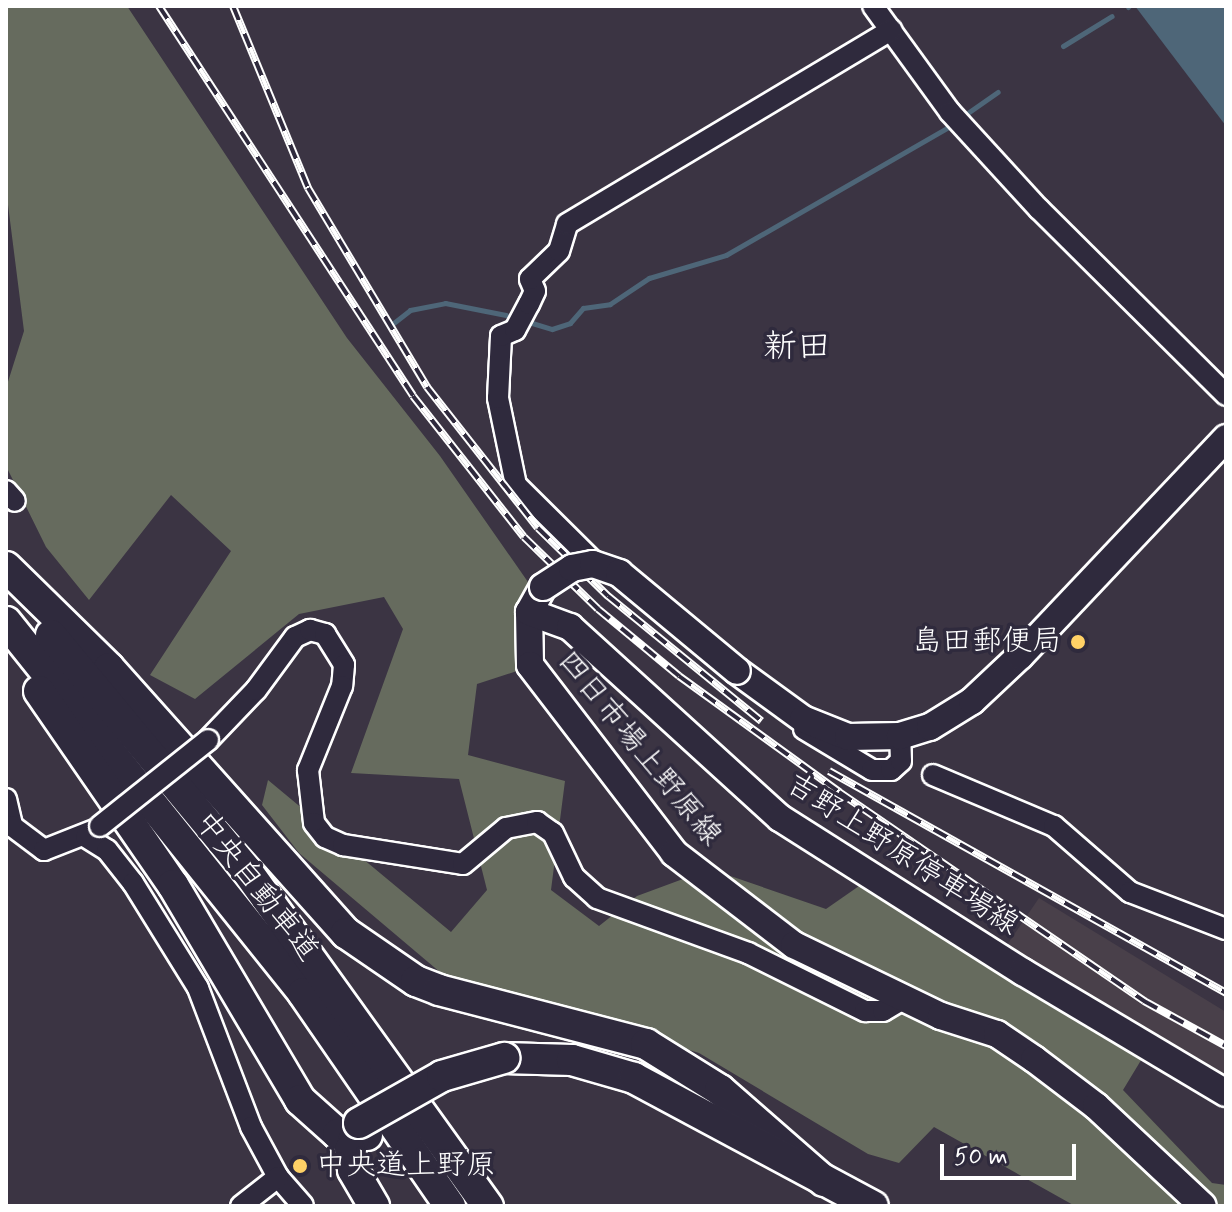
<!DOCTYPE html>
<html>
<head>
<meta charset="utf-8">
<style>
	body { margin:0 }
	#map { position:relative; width:1232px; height:1212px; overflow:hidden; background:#3b3443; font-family:Mynerve,"Klee One",sans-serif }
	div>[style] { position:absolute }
	.built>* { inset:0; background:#49404a }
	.green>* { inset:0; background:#666b5e }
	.water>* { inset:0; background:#4e6678 }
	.stream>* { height:5px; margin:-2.5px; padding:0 2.5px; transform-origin:2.5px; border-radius:2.5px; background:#4e6678 }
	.roads { filter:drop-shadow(2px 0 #fff) drop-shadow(-2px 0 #fff) drop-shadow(0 2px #fff) drop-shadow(0 -2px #fff) }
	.minor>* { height:20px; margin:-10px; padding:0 10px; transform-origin:10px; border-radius:10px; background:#2f2a3d }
	.major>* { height:26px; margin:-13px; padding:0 13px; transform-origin:13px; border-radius:13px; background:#2f2a3d }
	.highway>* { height:30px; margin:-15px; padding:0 15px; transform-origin:15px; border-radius:15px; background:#2f2a3d }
	.rail>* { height:8px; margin-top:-4px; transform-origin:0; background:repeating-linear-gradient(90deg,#2f2a3d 0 15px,#fff 0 30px); box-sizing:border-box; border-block:2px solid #fff }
	.bridges { filter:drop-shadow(2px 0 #fff) drop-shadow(-2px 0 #fff) drop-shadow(0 2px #fff) drop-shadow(0 -2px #fff) }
	.minor-bridge>* { height:20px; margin:-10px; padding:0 10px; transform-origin:10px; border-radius:10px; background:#2f2a3d }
	.major-bridge>* { height:26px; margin:-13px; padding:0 13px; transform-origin:13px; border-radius:13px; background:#2f2a3d }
	.highway-bridge>* { height:30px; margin:-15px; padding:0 15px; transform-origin:15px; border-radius:15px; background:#2f2a3d }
	.dots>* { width:22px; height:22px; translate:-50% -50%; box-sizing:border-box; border:4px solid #2f2a3d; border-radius:50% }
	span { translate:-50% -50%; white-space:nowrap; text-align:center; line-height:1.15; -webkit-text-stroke:7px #2f2a3d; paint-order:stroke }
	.poi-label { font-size:30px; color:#fff }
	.right { translate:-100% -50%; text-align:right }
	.left { translate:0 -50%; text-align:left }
	.street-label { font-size:30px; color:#fff }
	.quarter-label { font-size:34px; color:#fff }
	.frame { position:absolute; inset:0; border:8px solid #fff; pointer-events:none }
	.scale { position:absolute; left:940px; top:1144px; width:136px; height:36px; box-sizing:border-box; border:4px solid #fff; border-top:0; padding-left:10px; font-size:24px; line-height:28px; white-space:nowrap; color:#fff; -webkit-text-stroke:6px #2f2a3d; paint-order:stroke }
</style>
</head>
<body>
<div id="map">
	<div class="built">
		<div style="clip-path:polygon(1039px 898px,1226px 1012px,1226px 1083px,1007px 945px)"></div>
	</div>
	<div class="green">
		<div style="clip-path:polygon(6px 6px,127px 6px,347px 338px,440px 456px,528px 582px,514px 616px,520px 670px,477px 684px,468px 755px,565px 781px,551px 890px,599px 926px,637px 896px,710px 869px,826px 909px,872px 877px,1149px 1047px,1123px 1090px,1212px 1183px,1226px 1185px,1226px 1206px,1075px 1206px,934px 1127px,899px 1163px,868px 1154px,699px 1053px,441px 973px,299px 853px,262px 805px,268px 780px,451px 932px,487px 890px,459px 779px,351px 773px,403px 629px,384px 597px,299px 614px,195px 699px,150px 675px,231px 551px,171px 495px,89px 600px,46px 547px,6px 466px,6px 388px,24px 331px,6px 189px)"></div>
	</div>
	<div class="water">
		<div style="clip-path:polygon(1135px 6px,1226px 6px,1226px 126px)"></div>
	</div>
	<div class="stream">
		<div style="left:1128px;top:7px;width:1px;rotate:-45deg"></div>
		<div style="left:1063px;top:46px;width:57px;rotate:-31.5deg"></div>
		<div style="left:969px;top:112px;width:35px;rotate:-35deg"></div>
		<div style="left:532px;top:323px;width:21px;rotate:17deg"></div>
		<div style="left:552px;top:329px;width:19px;rotate:-18deg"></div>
		<div style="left:570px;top:323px;width:20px;rotate:-49deg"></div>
		<div style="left:583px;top:308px;width:27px;rotate:-8deg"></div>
		<div style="left:610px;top:304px;width:47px;rotate:-33.7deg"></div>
		<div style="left:649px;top:278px;width:80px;rotate:-16.6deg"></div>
		<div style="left:726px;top:255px;width:255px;rotate:-29.9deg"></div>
		<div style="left:391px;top:325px;width:24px;rotate:-38deg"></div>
		<div style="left:410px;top:310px;width:36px;rotate:-11deg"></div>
		<div style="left:445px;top:303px;width:62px;rotate:11.1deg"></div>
	</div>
	<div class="roads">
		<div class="minor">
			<div style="left:873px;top:6px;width:131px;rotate:54deg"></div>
			<div style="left:950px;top:112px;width:132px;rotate:47.5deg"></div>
			<div style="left:1039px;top:209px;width:264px;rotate:44.8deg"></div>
			<div style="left:6px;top:491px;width:13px;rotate:48deg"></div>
			<div style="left:601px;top:569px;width:120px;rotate:-135.3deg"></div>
			<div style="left:516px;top:485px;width:89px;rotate:-101.7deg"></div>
			<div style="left:498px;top:398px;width:62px;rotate:-87.2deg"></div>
			<div style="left:501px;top:336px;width:15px;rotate:-23deg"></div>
			<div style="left:515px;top:330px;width:30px;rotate:-62deg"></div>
			<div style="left:529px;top:304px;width:14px;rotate:-65deg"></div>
			<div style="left:535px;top:291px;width:13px;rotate:-113deg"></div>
			<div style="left:530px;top:279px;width:40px;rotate:-44deg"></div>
			<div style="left:559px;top:251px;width:28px;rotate:-73deg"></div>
			<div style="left:567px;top:224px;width:378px;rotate:-30.9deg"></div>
			<div style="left:804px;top:729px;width:79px;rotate:31.1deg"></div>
			<div style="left:872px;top:770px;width:19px"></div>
			<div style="left:891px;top:770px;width:13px;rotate:-42deg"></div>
			<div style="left:901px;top:761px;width:25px;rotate:-92deg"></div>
			<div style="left:208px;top:740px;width:69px;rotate:-46.2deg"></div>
			<div style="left:256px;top:690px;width:66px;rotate:-53.7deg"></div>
			<div style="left:295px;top:637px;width:17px;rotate:-25deg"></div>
			<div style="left:310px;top:630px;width:16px;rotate:15deg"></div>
			<div style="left:325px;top:634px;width:36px;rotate:58deg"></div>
			<div style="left:344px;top:665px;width:21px;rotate:95deg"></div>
			<div style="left:342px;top:686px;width:91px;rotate:112deg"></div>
			<div style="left:308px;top:770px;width:53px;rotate:83.5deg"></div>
			<div style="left:314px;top:823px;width:18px;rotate:52deg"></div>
			<div style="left:325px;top:837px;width:20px;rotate:24deg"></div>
			<div style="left:343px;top:845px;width:121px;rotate:9deg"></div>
			<div style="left:463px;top:864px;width:56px;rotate:-39.9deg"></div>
			<div style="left:506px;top:828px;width:32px;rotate:-11deg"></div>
			<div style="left:537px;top:822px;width:19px;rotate:35deg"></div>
			<div style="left:553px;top:833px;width:49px;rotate:64.5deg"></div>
			<div style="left:574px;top:877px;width:31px;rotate:42deg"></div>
			<div style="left:597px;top:898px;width:161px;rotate:20deg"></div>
			<div style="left:748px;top:953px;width:131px;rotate:26.4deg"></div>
			<div style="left:865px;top:1011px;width:18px"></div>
			<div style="left:883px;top:1011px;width:26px;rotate:-31deg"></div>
			<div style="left:933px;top:775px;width:131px;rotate:22.9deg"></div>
			<div style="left:1054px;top:826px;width:101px;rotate:41deg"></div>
			<div style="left:1130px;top:892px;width:103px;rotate:21.1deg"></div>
			<div style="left:6px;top:799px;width:28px;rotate:77deg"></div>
			<div style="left:12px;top:826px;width:40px;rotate:37deg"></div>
			<div style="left:44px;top:850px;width:55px;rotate:-21.4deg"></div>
			<div style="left:86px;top:837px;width:25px;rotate:32deg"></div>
			<div style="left:107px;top:850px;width:42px;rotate:51.8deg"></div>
			<div style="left:133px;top:883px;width:123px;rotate:58.2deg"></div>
			<div style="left:198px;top:988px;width:149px;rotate:69.1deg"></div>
			<div style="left:251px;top:1127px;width:57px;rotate:61.6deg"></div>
			<div style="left:278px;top:1177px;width:38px;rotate:49deg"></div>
			<div style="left:241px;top:1206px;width:47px;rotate:-38.1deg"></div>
		</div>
		<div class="major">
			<div style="left:543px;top:587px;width:29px;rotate:119deg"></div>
			<div style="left:529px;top:612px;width:53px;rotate:88.9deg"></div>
			<div style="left:530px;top:665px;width:237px;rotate:52.5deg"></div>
			<div style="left:674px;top:853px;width:151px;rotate:37.5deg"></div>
			<div style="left:794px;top:945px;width:163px;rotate:25.8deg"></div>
			<div style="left:941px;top:1016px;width:59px;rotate:17.8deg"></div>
			<div style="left:997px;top:1034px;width:45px;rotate:34deg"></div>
			<div style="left:1034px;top:1059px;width:78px;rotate:37.2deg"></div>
			<div style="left:1096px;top:1106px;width:146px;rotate:43.1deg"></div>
			<div style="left:529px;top:612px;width:44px;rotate:20.1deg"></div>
			<div style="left:570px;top:627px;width:284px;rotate:42.3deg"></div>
			<div style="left:780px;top:818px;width:288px;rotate:32.4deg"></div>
			<div style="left:1023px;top:972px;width:236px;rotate:30.8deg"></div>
			<div style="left:737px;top:671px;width:82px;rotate:36deg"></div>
			<div style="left:803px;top:719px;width:48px;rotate:21.8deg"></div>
			<div style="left:848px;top:737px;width:52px;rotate:-1.1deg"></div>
			<div style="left:900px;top:736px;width:31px;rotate:-17deg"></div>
			<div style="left:930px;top:727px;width:49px;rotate:-31.8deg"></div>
			<div style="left:972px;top:701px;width:66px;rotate:-43.2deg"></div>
			<div style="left:1020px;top:656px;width:300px;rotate:-46.6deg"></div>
		</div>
		<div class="highway">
			<div style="left:6px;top:567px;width:144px;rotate:44.4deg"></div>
			<div style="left:109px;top:668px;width:356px;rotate:48.2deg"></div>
			<div style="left:346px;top:933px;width:85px;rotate:34.4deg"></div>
			<div style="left:416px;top:981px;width:25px;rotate:21deg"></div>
			<div style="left:439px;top:990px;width:214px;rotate:14.6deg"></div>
			<div style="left:646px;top:1044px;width:87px;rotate:31.9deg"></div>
			<div style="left:720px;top:1090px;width:138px;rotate:41.2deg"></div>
			<div style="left:6px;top:622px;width:475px;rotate:51.3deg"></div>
			<div style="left:303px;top:993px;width:259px;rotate:55.4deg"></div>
			<div style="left:51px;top:635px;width:307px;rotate:50.3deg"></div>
			<div style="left:247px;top:871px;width:413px;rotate:54.3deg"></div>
			<div style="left:39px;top:691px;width:236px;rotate:55.4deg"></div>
			<div style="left:173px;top:885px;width:250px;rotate:59.4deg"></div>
			<div style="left:300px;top:1100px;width:51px;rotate:41.8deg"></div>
			<div style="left:338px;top:1134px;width:29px;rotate:2deg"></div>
			<div style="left:504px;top:1058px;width:68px;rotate:1.7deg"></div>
			<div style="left:572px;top:1060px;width:65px;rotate:16.2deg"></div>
			<div style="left:634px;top:1078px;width:271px;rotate:28.2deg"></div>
			<div style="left:359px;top:1123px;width:28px;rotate:108deg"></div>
			<div style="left:350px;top:1150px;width:20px;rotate:81deg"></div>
			<div style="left:353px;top:1170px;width:42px;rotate:59.7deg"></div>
		</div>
	</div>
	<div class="rail">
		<div style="left:159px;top:6px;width:465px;rotate:56.9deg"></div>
		<div style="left:413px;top:396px;width:179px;rotate:51.8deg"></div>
		<div style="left:524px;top:537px;width:103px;rotate:44.2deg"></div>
		<div style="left:598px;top:609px;width:105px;rotate:39.6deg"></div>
		<div style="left:679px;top:676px;width:198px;rotate:35.9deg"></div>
		<div style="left:839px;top:792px;width:370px;rotate:34.4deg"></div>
		<div style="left:1144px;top:1001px;width:94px;rotate:28.8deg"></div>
		<div style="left:233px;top:6px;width:197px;rotate:67.6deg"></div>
		<div style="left:308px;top:188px;width:232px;rotate:59.1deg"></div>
		<div style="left:427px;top:387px;width:179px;rotate:51.8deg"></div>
		<div style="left:538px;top:528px;width:98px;rotate:44.2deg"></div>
		<div style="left:608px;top:596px;width:198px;rotate:39.2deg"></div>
		<div style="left:829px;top:771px;width:455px;rotate:29.2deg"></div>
	</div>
	<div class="bridges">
		<div class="minor-bridge">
			<div style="left:100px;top:826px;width:138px;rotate:-38.5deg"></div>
		</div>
		<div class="major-bridge">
			<div style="left:543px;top:587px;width:35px;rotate:-33deg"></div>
			<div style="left:572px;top:568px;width:21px;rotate:-11deg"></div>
			<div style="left:593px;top:564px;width:28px;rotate:19deg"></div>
			<div style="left:619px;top:573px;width:153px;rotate:39.7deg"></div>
		</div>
		<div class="highway-bridge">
			<div style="left:359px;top:1123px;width:95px;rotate:-29.5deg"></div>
			<div style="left:442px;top:1076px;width:65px;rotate:-16.2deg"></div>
		</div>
	</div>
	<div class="dots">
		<div style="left:1078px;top:642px;background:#ffd166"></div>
		<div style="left:300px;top:1166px;background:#ffd166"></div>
	</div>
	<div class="poi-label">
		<span class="right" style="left:1062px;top:642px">島田郵便局</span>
		<span class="left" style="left:316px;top:1166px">中央道上野原</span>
	</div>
	<div class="street-label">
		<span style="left:639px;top:749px;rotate:51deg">四日市場上野原線</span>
		<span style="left:902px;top:855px;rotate:33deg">吉野上野原停車場線</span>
		<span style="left:256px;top:887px;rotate:52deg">中央自動車道</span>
	</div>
	<div class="quarter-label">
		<span style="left:797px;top:348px">新田</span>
	</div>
	<div class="frame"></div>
	<div class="scale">50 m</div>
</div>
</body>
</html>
